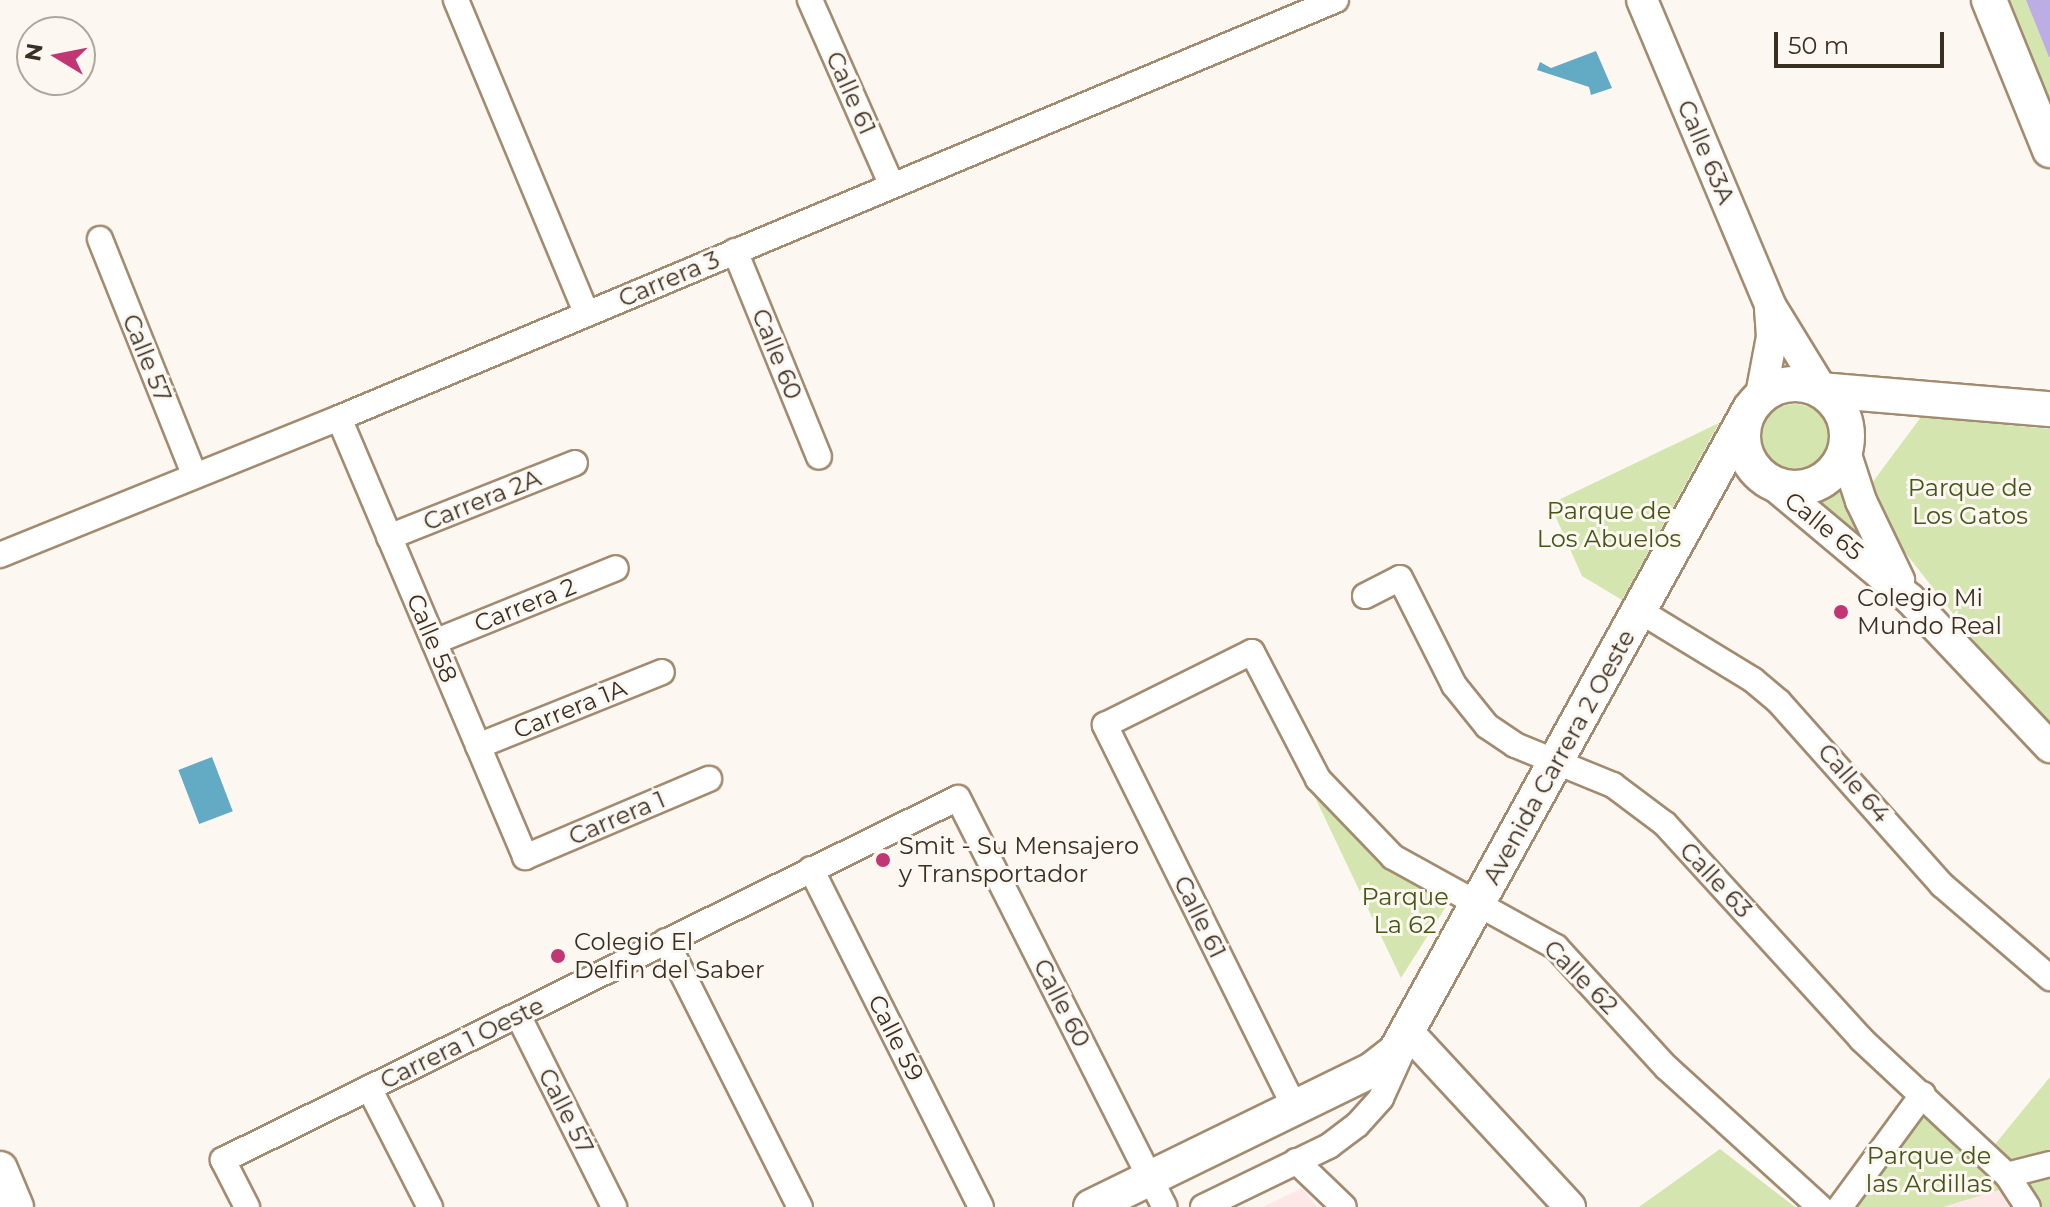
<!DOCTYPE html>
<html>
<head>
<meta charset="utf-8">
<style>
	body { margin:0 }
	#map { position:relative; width:2050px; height:1207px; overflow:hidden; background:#fcf7f1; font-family:Montserrat,sans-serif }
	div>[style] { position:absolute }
	.education>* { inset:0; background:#fee8e7 }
	.green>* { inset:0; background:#d4e5b0 }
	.round { border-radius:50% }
	.water>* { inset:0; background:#63aac5; transform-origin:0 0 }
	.building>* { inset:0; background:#bdade5 }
	.roads { filter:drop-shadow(2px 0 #a38b70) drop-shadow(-2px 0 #a38b70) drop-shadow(0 2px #a38b70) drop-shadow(0 -2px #a38b70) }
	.minor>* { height:24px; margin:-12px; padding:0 12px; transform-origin:12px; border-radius:12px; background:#fff }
	.tertiary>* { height:30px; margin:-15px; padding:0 15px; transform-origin:15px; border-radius:15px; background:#fff }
	.secondary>* { height:34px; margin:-17px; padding:0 17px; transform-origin:17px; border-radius:17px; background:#fff }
	.secondary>.ring { margin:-17px; padding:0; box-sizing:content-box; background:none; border:34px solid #fff; border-radius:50% }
	.dots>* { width:22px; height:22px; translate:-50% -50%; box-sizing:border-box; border:4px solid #fcf7f1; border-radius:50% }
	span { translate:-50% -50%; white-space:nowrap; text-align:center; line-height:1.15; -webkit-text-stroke:6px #fcf7f1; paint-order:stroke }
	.street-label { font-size:24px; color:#392f23 }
	.park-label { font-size:24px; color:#465616 }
	.poi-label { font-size:24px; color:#392f23 }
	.left { translate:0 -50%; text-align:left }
	.north { position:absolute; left:16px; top:16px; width:80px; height:80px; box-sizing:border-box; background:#fcf7f1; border:2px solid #aea79f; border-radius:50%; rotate:280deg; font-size:22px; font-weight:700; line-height:32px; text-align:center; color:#392f23 }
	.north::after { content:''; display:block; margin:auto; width:28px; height:36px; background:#c03774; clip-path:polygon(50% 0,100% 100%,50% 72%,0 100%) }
	.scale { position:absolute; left:1774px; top:32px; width:170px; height:36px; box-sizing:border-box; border:4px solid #392f23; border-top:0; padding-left:10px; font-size:24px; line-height:28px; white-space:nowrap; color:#392f23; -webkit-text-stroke:6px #fcf7f1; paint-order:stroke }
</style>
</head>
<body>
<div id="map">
	<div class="education">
		<div style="clip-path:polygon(1302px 1188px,1317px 1207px,1263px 1207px)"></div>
		<div style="clip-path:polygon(1999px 1190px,2011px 1207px,1943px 1207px)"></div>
	</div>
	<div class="green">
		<div style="clip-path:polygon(2010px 0,2050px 0,2050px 102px)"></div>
		<div class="round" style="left:1761px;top:404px;width:68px;height:68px"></div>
		<div style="clip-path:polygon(1921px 417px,2050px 429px,2050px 724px,2009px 685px,1904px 551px,1872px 483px)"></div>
		<div style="clip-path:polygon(1719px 423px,1622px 600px,1582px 576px,1550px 504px)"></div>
		<div style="clip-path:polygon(1840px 480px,1868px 549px,1814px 500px)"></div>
		<div style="clip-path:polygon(1313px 793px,1452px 897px,1401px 978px)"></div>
		<div style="clip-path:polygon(2050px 1077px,2050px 1207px,2011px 1207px,1999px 1190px,1943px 1207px,1858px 1207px,1924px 1113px,1978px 1165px)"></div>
		<div style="clip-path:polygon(1720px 1149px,1795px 1207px,1639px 1207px)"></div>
	</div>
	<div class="water">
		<div style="clip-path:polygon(1596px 51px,1612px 88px,1591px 95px,1589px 87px,1537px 70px,1540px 62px,1551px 68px)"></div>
		<div style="left:212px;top:757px;width:58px;height:36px;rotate:69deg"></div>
	</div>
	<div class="building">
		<div style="clip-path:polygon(2026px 0,2050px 0,2050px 57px,2049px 57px)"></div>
	</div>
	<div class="roads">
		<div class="minor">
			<div style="left:456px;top:0;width:340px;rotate:67.4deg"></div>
			<div style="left:810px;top:0;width:203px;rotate:66.2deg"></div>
			<div style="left:100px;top:239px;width:255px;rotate:68.2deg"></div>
			<div style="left:735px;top:251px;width:222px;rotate:67.8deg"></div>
			<div style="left:339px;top:418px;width:477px;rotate:67deg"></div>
			<div style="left:525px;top:857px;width:200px;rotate:-23deg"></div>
			<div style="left:389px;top:537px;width:200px;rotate:-21.7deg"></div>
			<div style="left:0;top:555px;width:366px;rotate:-22deg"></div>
			<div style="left:339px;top:418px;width:1081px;rotate:-22.75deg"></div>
			<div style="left:1365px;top:596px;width:39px;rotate:-27deg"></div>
			<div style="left:1400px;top:578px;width:120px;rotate:63.2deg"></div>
			<div style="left:1454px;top:685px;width:53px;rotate:51.2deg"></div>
			<div style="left:1487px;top:726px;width:34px;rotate:34deg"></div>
			<div style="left:1515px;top:745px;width:106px;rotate:22.2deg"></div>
			<div style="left:1613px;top:785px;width:65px;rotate:36.9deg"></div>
			<div style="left:1665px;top:824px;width:291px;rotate:47.6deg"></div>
			<div style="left:1861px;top:1039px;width:200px;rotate:43deg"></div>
			<div style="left:2007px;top:1175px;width:38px;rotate:57deg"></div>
			<div style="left:1640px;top:611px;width:132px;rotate:31.4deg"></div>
			<div style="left:1753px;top:680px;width:34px;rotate:40deg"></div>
			<div style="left:1779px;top:702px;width:245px;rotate:48.3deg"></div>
			<div style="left:1942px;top:885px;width:143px;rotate:40.7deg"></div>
			<div style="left:434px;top:642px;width:196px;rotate:-22.1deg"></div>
			<div style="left:478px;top:746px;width:198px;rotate:-21.9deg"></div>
			<div style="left:811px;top:869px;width:378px;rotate:63.3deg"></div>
			<div style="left:666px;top:941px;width:298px;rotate:63.3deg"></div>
			<div style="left:518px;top:1015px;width:215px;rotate:63.4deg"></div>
			<div style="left:369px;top:1088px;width:134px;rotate:62.9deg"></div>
			<div style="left:1295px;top:1108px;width:428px;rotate:-116.4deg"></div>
			<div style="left:1105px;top:725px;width:164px;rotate:-26.4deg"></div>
			<div style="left:1252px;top:652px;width:143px;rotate:62.5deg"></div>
			<div style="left:1318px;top:779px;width:108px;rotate:46.1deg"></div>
			<div style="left:1393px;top:857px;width:186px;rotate:28.9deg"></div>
			<div style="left:1556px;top:947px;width:163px;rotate:47.5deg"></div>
			<div style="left:1666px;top:1067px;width:208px;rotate:42.3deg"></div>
			<div style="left:1296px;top:1161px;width:66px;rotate:43.8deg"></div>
			<div style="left:2007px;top:1175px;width:44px;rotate:-14.3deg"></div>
			<div style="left:247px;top:1207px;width:53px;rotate:-117.1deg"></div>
			<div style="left:223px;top:1160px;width:819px;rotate:-26.22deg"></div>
			<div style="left:958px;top:798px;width:458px;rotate:63.2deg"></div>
			<div style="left:1203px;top:1207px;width:140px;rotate:-25.8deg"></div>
			<div style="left:1329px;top:1146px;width:35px;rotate:-37deg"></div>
			<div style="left:1357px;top:1125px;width:36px;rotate:-48deg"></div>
			<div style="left:1381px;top:1098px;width:58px;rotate:-65.6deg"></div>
			<div style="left:1840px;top:1207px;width:140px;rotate:-53.7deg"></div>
		</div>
		<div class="tertiary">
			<div style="left:1642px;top:0;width:331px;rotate:67.2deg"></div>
			<div style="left:1770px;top:305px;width:100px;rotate:58.5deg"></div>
			<div style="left:1761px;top:395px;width:59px;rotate:-79.3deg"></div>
			<div style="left:1772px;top:337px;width:30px;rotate:-94deg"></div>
			<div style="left:1845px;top:452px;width:52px;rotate:71.9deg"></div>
			<div style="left:1861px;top:501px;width:88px;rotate:64.3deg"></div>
			<div style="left:1774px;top:485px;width:177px;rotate:40deg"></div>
			<div style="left:1910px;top:599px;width:204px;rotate:46.6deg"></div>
			<div style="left:1409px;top:1033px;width:237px;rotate:47.2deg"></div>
		</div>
		<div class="secondary">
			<div style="left:1989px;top:0;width:162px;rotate:67.9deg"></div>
			<div class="ring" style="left:1743px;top:384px;width:70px;height:70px"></div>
			<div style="left:1822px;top:390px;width:229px;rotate:4.8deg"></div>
			<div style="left:0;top:1169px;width:41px;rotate:67.2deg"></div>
			<div style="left:1091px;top:1207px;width:313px;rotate:-26deg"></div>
			<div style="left:1372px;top:1070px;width:31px;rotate:-38deg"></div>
			<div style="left:1396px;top:1051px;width:733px;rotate:-61.13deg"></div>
		</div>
	</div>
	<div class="dots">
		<div style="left:1841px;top:612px;background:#c03774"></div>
		<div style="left:883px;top:860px;background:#c03774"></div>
		<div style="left:558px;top:956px;background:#c03774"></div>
	</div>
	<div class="street-label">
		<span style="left:851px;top:93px;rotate:66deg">Calle 61</span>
		<span style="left:1706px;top:152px;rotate:67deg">Calle 63A</span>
		<span style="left:669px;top:279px;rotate:-23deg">Carrera 3</span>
		<span style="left:777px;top:354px;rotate:68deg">Calle 60</span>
		<span style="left:147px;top:358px;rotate:68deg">Calle 57</span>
		<span style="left:482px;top:500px;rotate:-22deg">Carrera 2A</span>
		<span style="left:1824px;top:526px;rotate:39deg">Calle 65</span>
		<span style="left:525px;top:605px;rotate:-22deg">Carrera 2</span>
		<span style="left:432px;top:638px;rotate:67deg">Calle 58</span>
		<span style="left:570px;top:709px;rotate:-22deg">Carrera 1A</span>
		<span style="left:1559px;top:757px;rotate:-61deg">Avenida Carrera 2 Oeste</span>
		<span style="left:1854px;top:783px;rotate:49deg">Calle 64</span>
		<span style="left:617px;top:818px;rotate:-23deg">Carrera 1</span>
		<span style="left:1716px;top:880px;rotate:47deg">Calle 63</span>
		<span style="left:1200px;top:917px;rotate:64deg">Calle 61</span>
		<span style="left:1581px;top:977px;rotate:45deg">Calle 62</span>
		<span style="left:1062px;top:1003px;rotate:63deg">Calle 60</span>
		<span style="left:896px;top:1038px;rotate:63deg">Calle 59</span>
		<span style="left:462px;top:1043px;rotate:-26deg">Carrera 1 Oeste</span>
		<span style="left:566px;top:1111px;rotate:63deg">Calle 57</span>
	</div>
	<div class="park-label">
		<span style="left:1970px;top:502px">Parque de<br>Los Gatos</span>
		<span style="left:1609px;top:525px">Parque de<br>Los Abuelos</span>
		<span style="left:1405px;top:911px">Parque<br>La 62</span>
		<span style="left:1929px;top:1170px">Parque de<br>las Ardillas</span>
	</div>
	<div class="poi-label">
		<span class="left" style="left:1857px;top:612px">Colegio Mi<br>Mundo Real</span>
		<span class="left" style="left:899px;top:860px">Smit - Su Mensajero<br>y Transportador</span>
		<span class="left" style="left:574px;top:956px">Colegio El<br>Delfin del Saber</span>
	</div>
	<div class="north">N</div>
	<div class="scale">50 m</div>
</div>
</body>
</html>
